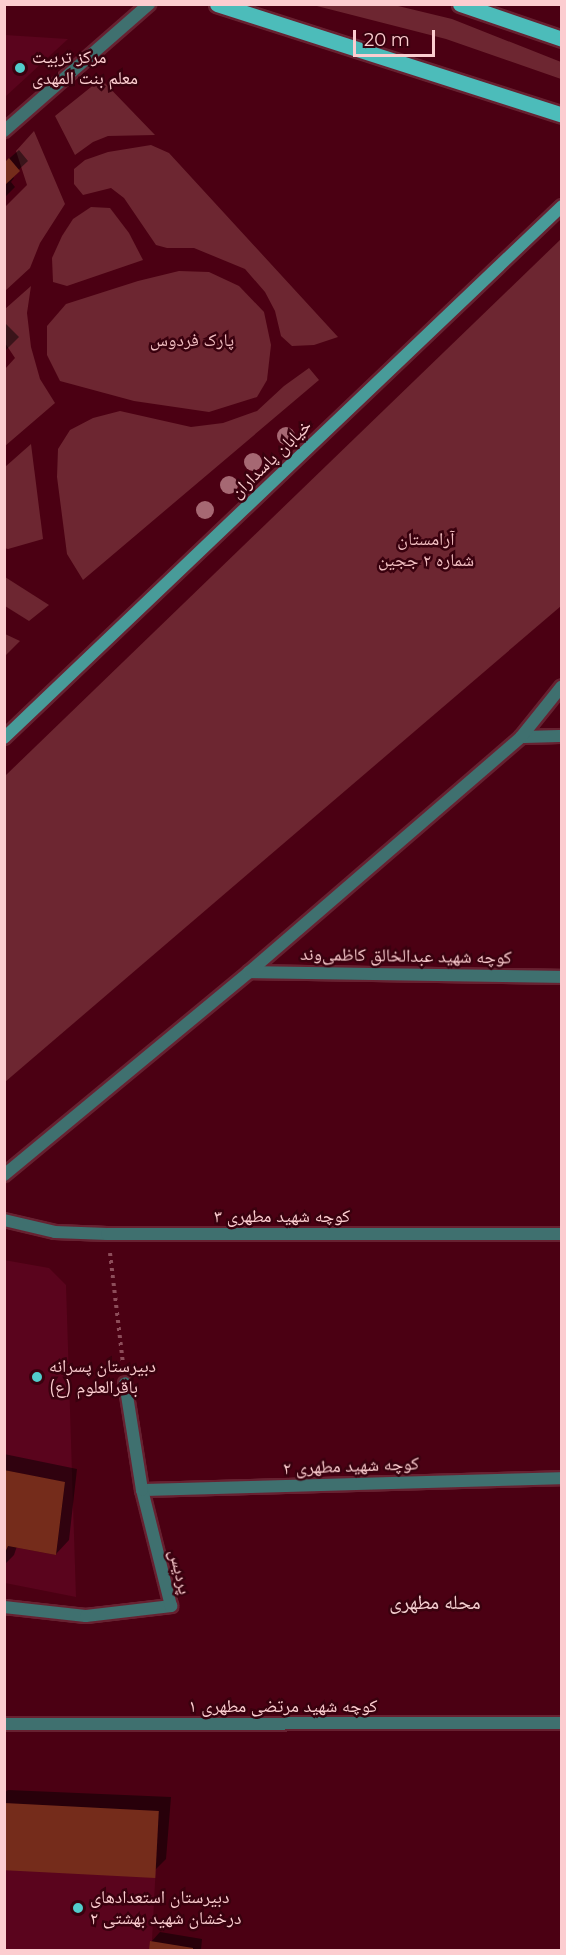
<!DOCTYPE html>
<html>
<head>
<meta charset="utf-8">
<style>
	body { margin:0 }
	#map { position:relative; width:566px; height:1955px; overflow:hidden; background:#4b0013; font-family:Montserrat,"Noto Naskh Arabic",sans-serif }
	div>[style] { position:absolute }
	.built>* { inset:0; background:#5a041d; transform-origin:0 0 }
	.green>* { inset:0; background:#6d2631 }
	.shadow>* { inset:0; background:#0007 }
	.building>* { inset:0; background:#752c1b; transform-origin:0 0 }
	.path>* { height:4px; margin-top:-2px; transform-origin:0; background:repeating-linear-gradient(90deg,#8d4d5a 0 3px,transparent 0 7.5px) }
	.roads { filter:drop-shadow(2px 0 #672131) drop-shadow(-2px 0 #672131) drop-shadow(0 2px #672131) drop-shadow(0 -2px #672131) }
	.street>* { height:12px; margin:-6px; padding:0 6px; transform-origin:6px; border-radius:6px; background:#3f706f }
	.secondary>* { height:12px; margin:-6px; padding:0 6px; transform-origin:6px; border-radius:6px; background:#489b99 }
	.primary>* { height:15px; margin:-7.5px; padding:0 7.5px; transform-origin:7.5px; border-radius:7.5px; background:#4cbcba }
	.trees>* { width:18px; height:18px; margin:-9px; border-radius:50%; background:#a66873 }
	.dots>* { width:16px; height:16px; translate:-50% -50%; box-sizing:border-box; border:3px solid #39010e; border-radius:50% }
	span { translate:-50% -50%; white-space:nowrap; text-align:center; line-height:1.15; -webkit-text-stroke:5px #39010e; paint-order:stroke }
	.poi-label { font-size:18px; color:#fccdd0 }
	.left { translate:0 -50%; text-align:left }
	.park-label { font-size:18px; color:#f1bec1 }
	.street-label { font-size:18px; color:#fccdd0 }
	.neighbourhood-label { font-size:20px; color:#f4ced0 }
	.frame { position:absolute; inset:0; border:6px solid #fccdd0; pointer-events:none }
	.scale { position:absolute; left:353px; top:30px; width:82px; height:27px; box-sizing:border-box; border:3px solid #fccdd0; border-top:0; padding-left:8px; font-size:18px; line-height:21px; white-space:nowrap; color:#fccdd0; -webkit-text-stroke:4px #39010e; paint-order:stroke }
</style>
</head>
<body>
<div id="map">
	<div class="built">
		<div style="clip-path:polygon(5px 35px,68px 39px,5px 97px)"></div>
		<div style="clip-path:polygon(4px 1260px,49px 1268px,66px 1285px,76px 1597px,5px 1583px,5px 1558px,8px 1546px,56px 1555px,65px 1483px,5px 1470px)"></div>
		<div style="left:5px;top:1803px;width:154px;height:147px;rotate:3deg"></div>
	</div>
	<div class="green">
		<div style="clip-path:polygon(313px 5px,394px 5px,452px 19px,561px 62px,561px 79px,446px 39px)"></div>
		<div style="clip-path:polygon(101px 79px,155px 135px,108px 136px,93px 142px,75px 155px,55px 116px)"></div>
		<div style="clip-path:polygon(34px 131px,65px 204px,40px 243px,30px 268px,5px 291px,5px 207px,27px 185px,16px 151px)"></div>
		<div style="clip-path:polygon(151px 145px,169px 153px,338px 337px,314px 345px,292px 346px,281px 336px,275px 311px,265px 292px,245px 269px,194px 248px,167px 248px,156px 245px,124px 198px,111px 188px,83px 195px,74px 184px,74px 169px,85px 160px,108px 152px)"></div>
		<div style="clip-path:polygon(91px 207px,110px 208px,129px 233px,143px 260px,67px 286px,53px 282px,52px 258px,62px 236px,73px 219px)"></div>
		<div style="clip-path:polygon(561px 239px,561px 606px,5px 1082px,5px 776px)"></div>
		<div style="clip-path:polygon(179px 271px,209px 272px,239px 286px,264px 312px,271px 345px,267px 380px,257px 397px,209px 412px,134px 401px,60px 381px,47px 355px,47px 326px,66px 304px,138px 281px)"></div>
		<div style="clip-path:polygon(31px 286px,27px 313px,31px 347px,40px 379px,55px 403px,5px 446px,5px 369px,15px 358px,5px 343px,5px 309px)"></div>
		<div style="clip-path:polygon(309px 368px,319px 380px,83px 580px,67px 554px,57px 477px,58px 449px,70px 430px,93px 418px,120px 411px,191px 427px,223px 423px,257px 411px,284px 386px)"></div>
		<div style="clip-path:polygon(31px 444px,43px 539px,8px 549px,4px 548px,5px 467px)"></div>
		<div style="clip-path:polygon(4px 577px,5px 577px,49px 605px,29px 621px,5px 606px)"></div>
		<div style="clip-path:polygon(5px 634px,20px 641px,5px 656px)"></div>
	</div>
	<div class="shadow">
		<div style="clip-path:polygon(19px 150px,28px 161px,12px 176px,14px 178px,11px 182px,15px 187px,4px 198px,4px 163px)"></div>
		<div style="clip-path:polygon(4px 322px,19px 337px,4px 352px)"></div>
		<div style="clip-path:polygon(4px 1454px,77px 1469px,69px 1540px,56px 1554px,17px 1546px,14px 1555px,4px 1565px)"></div>
		<div style="clip-path:polygon(8px 1790px,171px 1797px,166px 1859px,152px 1873px,4px 1868px,4px 1793px)"></div>
		<div style="clip-path:polygon(160px 1932px,202px 1939px,201px 1950px,151px 1950px,151px 1942px)"></div>
	</div>
	<div class="building">
		<div style="clip-path:polygon(9px 158px,20px 171px,5px 185px,5px 162px)"></div>
		<div style="clip-path:polygon(4px 1470px,65px 1482px,56px 1555px,8px 1546px,4px 1555px)"></div>
		<div style="left:4px;top:1803px;width:155px;height:67px;rotate:3deg"></div>
		<div style="clip-path:polygon(150px 1941px,193px 1948px,193px 1950px,149px 1950px)"></div>
	</div>
	<div class="path">
		<div style="left:110px;top:1253px;width:112px;rotate:83.3deg"></div>
	</div>
	<div class="roads">
		<div class="street">
			<div style="left:4px;top:131px;width:193px;rotate:-41.2deg"></div>
			<div style="left:521px;top:737px;width:41px;rotate:-1.4deg"></div>
			<div style="left:249px;top:972px;width:313px;rotate:0.9deg"></div>
			<div style="left:4px;top:1175px;width:318px;rotate:-39.6deg"></div>
			<div style="left:249px;top:972px;width:359px;rotate:-40.8deg"></div>
			<div style="left:521px;top:737px;width:65px;rotate:-51.2deg"></div>
			<div style="left:4px;top:1220px;width:52px;rotate:13.2deg"></div>
			<div style="left:55px;top:1232px;width:52px;rotate:2.2deg"></div>
			<div style="left:107px;top:1234px;width:455px"></div>
			<div style="left:142px;top:1490px;width:420px;rotate:-1.6deg"></div>
			<div style="left:4px;top:1607px;width:82px;rotate:6.3deg"></div>
			<div style="left:86px;top:1616px;width:86px;rotate:-6.7deg"></div>
			<div style="left:171px;top:1606px;width:120px;rotate:-104deg"></div>
			<div style="left:142px;top:1490px;width:108px;rotate:-99deg"></div>
			<div style="left:4px;top:1724px;width:558px;rotate:-0.1deg"></div>
		</div>
		<div class="secondary">
			<div style="left:4px;top:738px;width:771px;rotate:-43.63deg"></div>
		</div>
		<div class="primary">
			<div style="left:217px;top:4px;width:362px;rotate:17.8deg"></div>
			<div style="left:460px;top:4px;width:108px;rotate:18.9deg"></div>
		</div>
	</div>
	<div class="trees">
		<div style="left:286px;top:436px"></div>
		<div style="left:253px;top:462px"></div>
		<div style="left:229px;top:485px"></div>
		<div style="left:205px;top:510px"></div>
	</div>
	<div class="dots">
		<div style="left:20px;top:68px;background:#52cdcc"></div>
		<div style="left:37px;top:1377px;background:#52cdcc"></div>
		<div style="left:78px;top:1908px;background:#52cdcc"></div>
	</div>
	<div class="poi-label">
		<span class="left" style="left:32px;top:68px">مرکز تربیت<br>معلم بنت المهدی</span>
		<span class="left" style="left:49px;top:1377px">دبیرستان پسرانه<br>باقرالعلوم (ع)</span>
		<span class="left" style="left:90px;top:1908px">دبیرستان استعدادهای<br>درخشان شهید بهشتی ۲</span>
	</div>
	<div class="park-label">
		<span style="left:192px;top:340px">پارک فردوس</span>
		<span style="left:426px;top:550px">آرامستان<br>شماره ۲ ججین</span>
	</div>
	<div class="street-label">
		<span style="left:271px;top:459px;rotate:-44deg">خیابان پاسداران</span>
		<span style="left:406px;top:956px;rotate:1deg">کوچه شهید عبدالخالق کاظمی‌وند</span>
		<span style="left:282px;top:1216px">کوچه شهید مطهری ۳</span>
		<span style="left:351px;top:1466px;rotate:-2deg">کوچه شهید مطهری ۲</span>
		<span style="left:180px;top:1572px;rotate:77deg">پردیس</span>
		<span style="left:283px;top:1706px">کوچه شهید مرتضی مطهری ۱</span>
	</div>
	<div class="neighbourhood-label">
		<span style="left:435px;top:1602px">محله مطهری</span>
	</div>
	<div class="frame"></div>
	<div class="scale">20 m</div>
</div>
</body>
</html>
